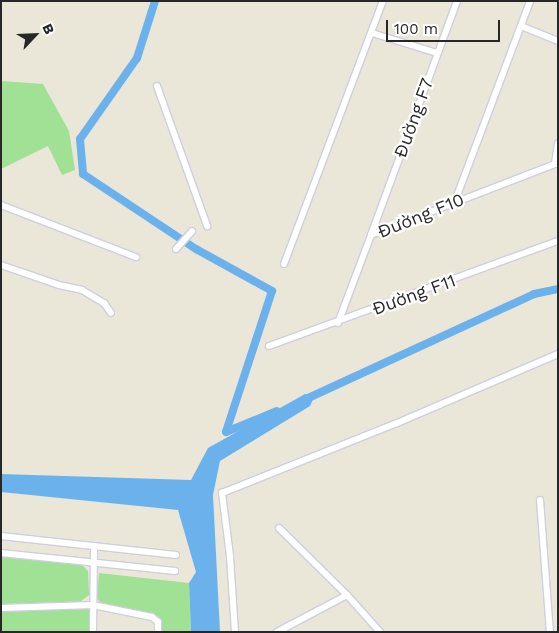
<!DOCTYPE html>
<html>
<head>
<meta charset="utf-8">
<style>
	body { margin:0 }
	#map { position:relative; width:559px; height:633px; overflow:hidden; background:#eae6d8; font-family:"Work Sans",sans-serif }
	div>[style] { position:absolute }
	.green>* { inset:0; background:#a0e195 }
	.water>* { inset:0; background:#6bb2ed }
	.canal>* { height:8px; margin:-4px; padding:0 4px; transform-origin:4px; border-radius:4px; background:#6bb2ed }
	.roads { filter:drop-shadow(1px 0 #cecee1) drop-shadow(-1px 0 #cecee1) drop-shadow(0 1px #cecee1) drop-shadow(0 -1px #cecee1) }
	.street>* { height:6px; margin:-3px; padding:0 3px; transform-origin:3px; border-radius:3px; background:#fff }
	span { translate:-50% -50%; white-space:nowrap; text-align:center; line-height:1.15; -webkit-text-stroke:4.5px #fff; paint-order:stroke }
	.street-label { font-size:18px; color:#272727 }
	.frame { position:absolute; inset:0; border:2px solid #272727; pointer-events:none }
	.north { position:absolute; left:10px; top:10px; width:50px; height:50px; -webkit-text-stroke:4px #fff; paint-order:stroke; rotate:65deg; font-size:14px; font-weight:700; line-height:20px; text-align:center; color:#272727 }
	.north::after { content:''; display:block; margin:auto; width:18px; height:22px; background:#272727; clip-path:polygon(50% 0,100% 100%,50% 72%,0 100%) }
	.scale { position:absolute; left:386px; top:20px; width:114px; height:22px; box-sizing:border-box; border:2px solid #272727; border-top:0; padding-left:6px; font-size:15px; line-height:18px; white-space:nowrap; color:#272727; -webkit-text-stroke:4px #fff; paint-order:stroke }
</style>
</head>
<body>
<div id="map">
	<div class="green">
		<div style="clip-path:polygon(1px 81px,43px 84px,69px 131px,75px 170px,62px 175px,48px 146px,1px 169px)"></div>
		<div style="clip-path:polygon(1px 556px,82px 565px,88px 571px,89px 595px,77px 604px,1px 606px)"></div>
		<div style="clip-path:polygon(99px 573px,189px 583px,191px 632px,162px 632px,161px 623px,156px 616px,100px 603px,97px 597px)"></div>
		<div style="clip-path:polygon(87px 608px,90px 611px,90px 632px,1px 632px,1px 609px)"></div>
	</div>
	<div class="water">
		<div style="clip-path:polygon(305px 394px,315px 395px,310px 406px,220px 461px,213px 495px,220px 632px,191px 632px,189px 583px,196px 572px,178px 510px,1px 492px,1px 474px,191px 480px,208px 448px)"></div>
	</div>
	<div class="canal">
		<div style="left:155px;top:1px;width:60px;rotate:107.5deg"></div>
		<div style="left:137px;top:58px;width:99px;rotate:125.1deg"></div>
		<div style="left:80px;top:139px;width:35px;rotate:85deg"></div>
		<div style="left:83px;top:174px;width:136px;rotate:33.6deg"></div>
		<div style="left:196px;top:249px;width:87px;rotate:28.9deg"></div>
		<div style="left:272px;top:291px;width:148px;rotate:108.1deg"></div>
		<div style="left:226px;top:432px;width:55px;rotate:-22.4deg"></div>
		<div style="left:306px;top:399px;width:251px;rotate:-24.7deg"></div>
		<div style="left:534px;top:294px;width:25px;rotate:-12deg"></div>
	</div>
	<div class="roads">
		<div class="street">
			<div style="left:521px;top:26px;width:40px;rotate:22deg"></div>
			<div style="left:372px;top:33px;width:68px;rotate:17.1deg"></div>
			<div style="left:157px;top:86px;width:149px;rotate:70.3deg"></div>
			<div style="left:555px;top:164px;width:21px;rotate:-82deg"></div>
			<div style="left:455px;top:201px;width:214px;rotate:-69.4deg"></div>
			<div style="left:1px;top:205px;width:145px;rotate:21.1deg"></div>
			<div style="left:371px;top:235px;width:249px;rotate:-69.8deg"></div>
			<div style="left:176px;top:249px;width:24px;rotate:-48deg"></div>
			<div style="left:284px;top:264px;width:281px;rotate:-69.4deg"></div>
			<div style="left:1px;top:265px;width:61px;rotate:19deg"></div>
			<div style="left:59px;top:285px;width:24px;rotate:12deg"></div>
			<div style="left:82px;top:290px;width:26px;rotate:31deg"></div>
			<div style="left:104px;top:303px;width:12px;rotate:55deg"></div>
			<div style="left:338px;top:323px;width:94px;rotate:-69.4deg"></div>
			<div style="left:371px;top:235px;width:200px;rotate:-21.1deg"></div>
			<div style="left:269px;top:346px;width:307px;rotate:-20deg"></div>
			<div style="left:540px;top:500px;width:132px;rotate:85.7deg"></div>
			<div style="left:279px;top:528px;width:95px;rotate:44.6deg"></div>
			<div style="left:347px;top:595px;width:50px;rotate:48.3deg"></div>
			<div style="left:1px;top:536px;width:176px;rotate:6.2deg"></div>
			<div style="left:1px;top:553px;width:175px;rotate:5.9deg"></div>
			<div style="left:1px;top:608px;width:92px;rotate:-1.9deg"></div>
			<div style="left:93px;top:605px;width:60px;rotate:11.5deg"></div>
			<div style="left:152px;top:617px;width:8px;rotate:40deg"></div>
			<div style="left:158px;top:622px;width:10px;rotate:90deg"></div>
			<div style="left:93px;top:632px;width:86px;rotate:-89.3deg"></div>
			<div style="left:235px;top:632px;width:76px;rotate:-93.8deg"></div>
			<div style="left:230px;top:556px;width:64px;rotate:-97.2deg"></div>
			<div style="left:222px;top:493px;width:188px;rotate:-21.8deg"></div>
			<div style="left:397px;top:423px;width:175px;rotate:-23.2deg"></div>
			<div style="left:277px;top:632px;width:79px;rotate:-27.9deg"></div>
		</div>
	</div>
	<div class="street-label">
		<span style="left:414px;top:118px;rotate:-70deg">Đường F7</span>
		<span style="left:421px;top:216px;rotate:-22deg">Đường F10</span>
		<span style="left:414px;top:295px;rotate:-20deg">Đường F11</span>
	</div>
	<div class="frame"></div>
	<div class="north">B</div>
	<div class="scale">100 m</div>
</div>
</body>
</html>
